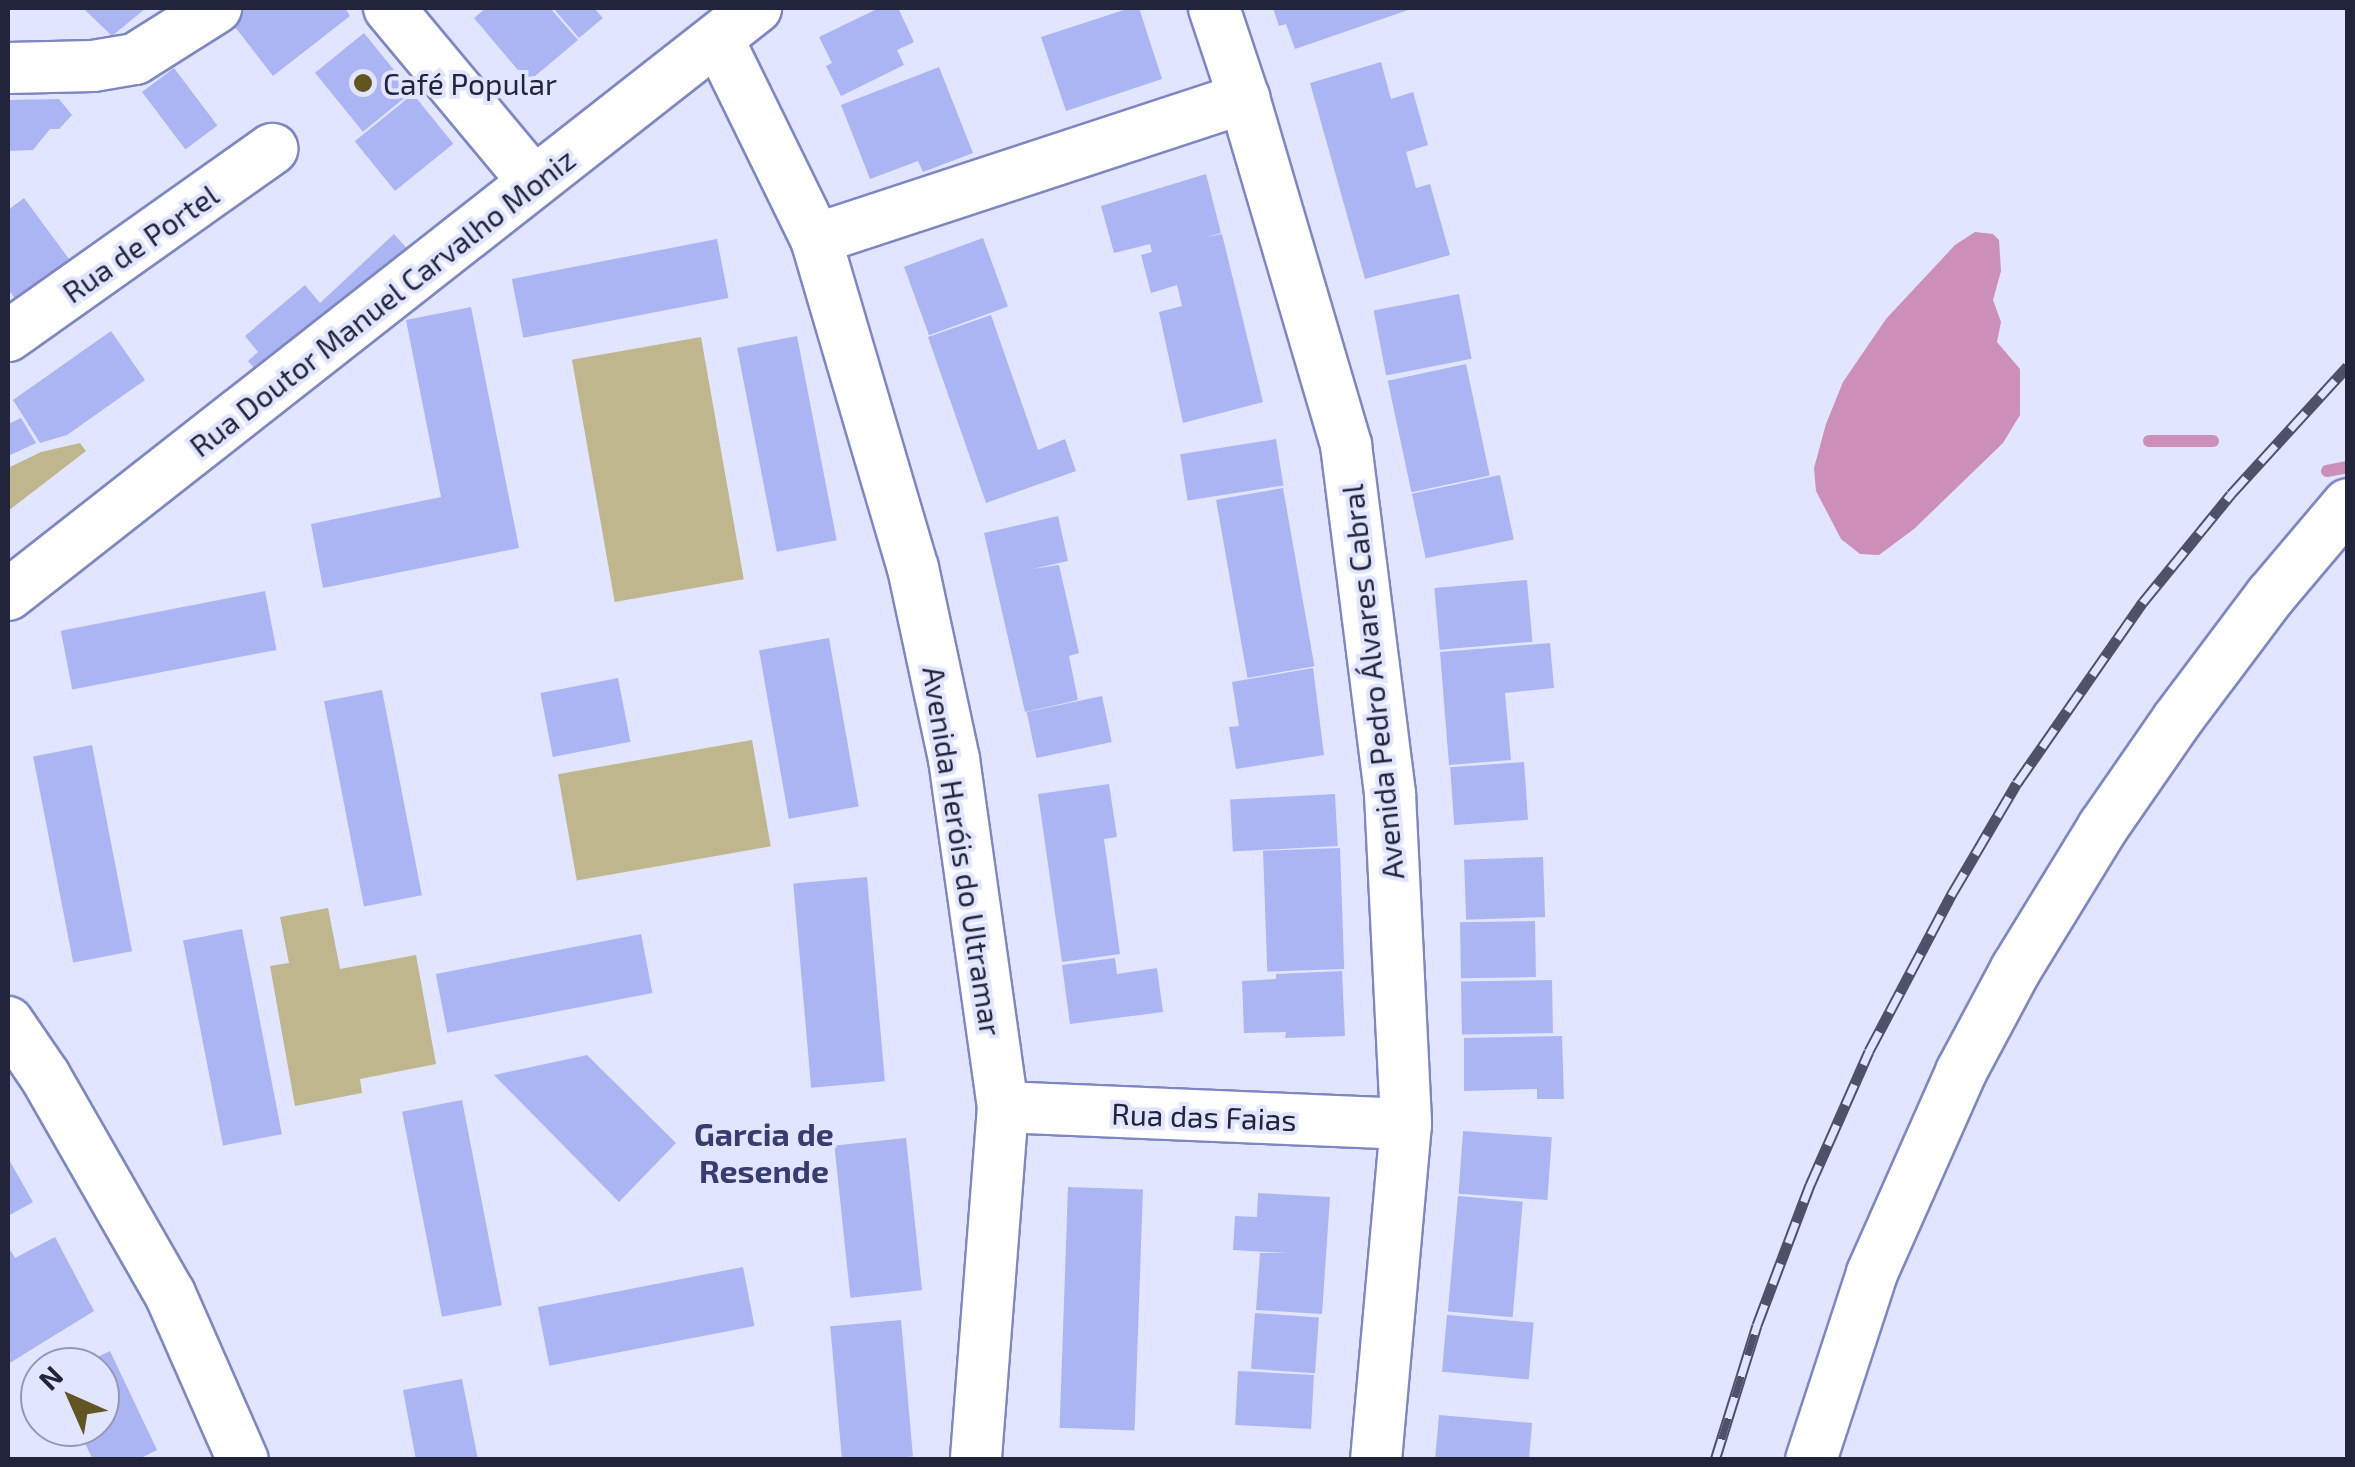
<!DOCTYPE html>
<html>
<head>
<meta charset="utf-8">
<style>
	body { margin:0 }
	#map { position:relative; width:2355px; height:1467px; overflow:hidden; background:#e1e5ff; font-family:"Exo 2",sans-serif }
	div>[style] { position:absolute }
	.green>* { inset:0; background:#bfb68d; transform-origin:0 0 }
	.water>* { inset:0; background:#cb8fba }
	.stream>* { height:12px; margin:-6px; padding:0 6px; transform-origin:6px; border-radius:6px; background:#cb8fba }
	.building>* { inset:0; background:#acb5f3; transform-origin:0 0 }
	.roads { filter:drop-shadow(2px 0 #7e87c1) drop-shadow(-2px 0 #7e87c1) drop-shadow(0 2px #7e87c1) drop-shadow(0 -2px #7e87c1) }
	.minor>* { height:50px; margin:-25px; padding:0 25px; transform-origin:25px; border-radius:25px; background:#fff }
	.rail>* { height:11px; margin-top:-5.5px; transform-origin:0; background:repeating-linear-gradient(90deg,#e1e5ff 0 22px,#4e5169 0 44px); box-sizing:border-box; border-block:2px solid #4e5169 }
	.dots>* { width:28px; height:28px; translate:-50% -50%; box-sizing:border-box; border:5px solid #e1e5ff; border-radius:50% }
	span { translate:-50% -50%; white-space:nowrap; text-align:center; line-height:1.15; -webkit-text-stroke:8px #e1e5ff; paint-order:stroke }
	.poi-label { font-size:30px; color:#21243b }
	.left { translate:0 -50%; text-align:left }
	.street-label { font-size:30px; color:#21243b }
	.neighbourhood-label { font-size:32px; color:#383d71; font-weight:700 }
	.frame { position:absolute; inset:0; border:10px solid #21243b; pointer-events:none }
	.north { position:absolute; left:20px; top:1347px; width:100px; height:100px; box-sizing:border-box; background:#e1e5ff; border:2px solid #9498b1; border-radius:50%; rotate:315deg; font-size:28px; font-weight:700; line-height:40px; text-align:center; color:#21243b }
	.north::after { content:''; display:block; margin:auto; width:35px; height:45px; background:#615622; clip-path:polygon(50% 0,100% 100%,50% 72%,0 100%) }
</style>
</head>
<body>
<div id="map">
	<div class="green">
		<div style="left:701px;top:337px;width:246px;height:131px;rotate:80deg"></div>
		<div style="clip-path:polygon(80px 443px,86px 451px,8px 511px,8px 468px,41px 452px)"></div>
		<div style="left:752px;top:740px;width:108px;height:197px;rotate:80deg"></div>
		<div style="clip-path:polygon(328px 908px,340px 969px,416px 955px,436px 1064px,360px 1079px,362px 1093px,295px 1106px,270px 966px,289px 963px,280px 917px)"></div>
	</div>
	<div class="water">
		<div style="clip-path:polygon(1975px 232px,1993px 234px,1999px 240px,2001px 271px,1993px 300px,2001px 322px,1997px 342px,2020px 369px,2020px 415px,2003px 443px,1914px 529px,1879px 555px,1860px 554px,1841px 539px,1816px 491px,1814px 468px,1826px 424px,1843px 382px,1886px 319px,1955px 245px)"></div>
	</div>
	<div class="stream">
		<div style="left:2149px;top:441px;width:64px"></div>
		<div style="left:2327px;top:471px;width:21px;rotate:-11deg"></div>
	</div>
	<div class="building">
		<div style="clip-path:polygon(83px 8px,146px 8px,112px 36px)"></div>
		<div style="clip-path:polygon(243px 8px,345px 8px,350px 16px,273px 76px,228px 18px)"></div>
		<div style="clip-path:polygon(486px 8px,550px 8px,578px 40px,528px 82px,474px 18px)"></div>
		<div style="clip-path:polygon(553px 8px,594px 8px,603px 18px,579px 38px)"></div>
		<div style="clip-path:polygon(879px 8px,898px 8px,914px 42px,897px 50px,904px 65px,841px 96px,826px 66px,832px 63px,819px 37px)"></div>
		<div style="clip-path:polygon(1130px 8px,1139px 8px,1162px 79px,1066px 111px,1041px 37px)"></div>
		<div style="clip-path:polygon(1273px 8px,1414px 8px,1295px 49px,1286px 24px,1279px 26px)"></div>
		<div style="left:364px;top:33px;width:76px;height:63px;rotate:51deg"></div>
		<div style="clip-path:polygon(1381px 62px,1391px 99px,1413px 92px,1428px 145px,1406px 152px,1416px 188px,1430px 184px,1450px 255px,1365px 279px,1310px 83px)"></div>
		<div style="clip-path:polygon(939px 67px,973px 153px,923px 172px,918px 161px,870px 179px,841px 105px)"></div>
		<div style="left:174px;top:68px;width:72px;height:40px;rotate:53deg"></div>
		<div style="left:413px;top:94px;width:64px;height:75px;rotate:51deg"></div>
		<div style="clip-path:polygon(59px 99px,72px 115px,59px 129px,50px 129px,33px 150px,8px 151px,8px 100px)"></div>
		<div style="clip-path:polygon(1206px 174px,1221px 233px,1207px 237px,1222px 234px,1263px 402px,1183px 423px,1159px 312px,1182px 306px,1177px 285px,1151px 293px,1141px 255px,1152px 252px,1150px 244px,1114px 253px,1101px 206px)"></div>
		<div style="clip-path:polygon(24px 198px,69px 259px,15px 299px,8px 289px,8px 210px)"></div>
		<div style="clip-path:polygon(394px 234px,410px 252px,266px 381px,248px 361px,258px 352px,245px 336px,305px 285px,320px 303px)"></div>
		<div style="left:983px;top:238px;width:73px;height:84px;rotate:70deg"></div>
		<div style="left:717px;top:239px;width:60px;height:209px;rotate:79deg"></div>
		<div style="left:1459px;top:294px;width:66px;height:87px;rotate:79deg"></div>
		<div style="clip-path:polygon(471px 307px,519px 548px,323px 588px,311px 524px,441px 497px,406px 320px)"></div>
		<div style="clip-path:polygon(991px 315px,1038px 450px,1065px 439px,1076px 471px,986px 503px,928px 337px)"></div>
		<div style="clip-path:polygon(111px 331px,145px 380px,67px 435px,40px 443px,13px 400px)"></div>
		<div style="left:797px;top:336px;width:208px;height:61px;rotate:79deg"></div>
		<div style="left:1466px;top:364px;width:114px;height:80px;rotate:78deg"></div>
		<div style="clip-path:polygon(21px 418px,36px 443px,8px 456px,8px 424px)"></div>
		<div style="left:1276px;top:439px;width:47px;height:97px;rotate:81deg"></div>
		<div style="left:1500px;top:475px;width:66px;height:90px;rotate:78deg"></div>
		<div style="left:1283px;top:488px;width:181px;height:68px;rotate:80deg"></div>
		<div style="clip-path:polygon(1058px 516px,1068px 561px,1032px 569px,1059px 565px,1079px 653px,1069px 656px,1078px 700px,1025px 712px,984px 533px)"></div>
		<div style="left:1527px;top:580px;width:62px;height:93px;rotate:85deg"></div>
		<div style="left:265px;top:591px;width:60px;height:208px;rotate:79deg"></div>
		<div style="left:829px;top:638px;width:171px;height:71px;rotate:80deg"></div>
		<div style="clip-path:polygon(1550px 643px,1554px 688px,1505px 693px,1511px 760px,1449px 765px,1440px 652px)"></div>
		<div style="clip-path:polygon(1313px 668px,1324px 755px,1236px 769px,1229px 727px,1239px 726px,1232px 682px)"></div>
		<div style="left:618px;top:678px;width:65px;height:79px;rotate:79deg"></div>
		<div style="left:382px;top:690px;width:209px;height:59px;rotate:79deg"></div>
		<div style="left:1102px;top:696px;width:47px;height:77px;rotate:78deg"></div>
		<div style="left:92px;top:745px;width:210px;height:60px;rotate:79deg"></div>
		<div style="left:1524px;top:762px;width:58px;height:74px;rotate:86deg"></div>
		<div style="clip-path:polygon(1109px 784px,1117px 837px,1104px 839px,1120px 954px,1062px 962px,1038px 794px)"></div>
		<div style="left:1335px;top:794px;width:52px;height:105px;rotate:87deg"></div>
		<div style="left:1340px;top:848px;width:121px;height:77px;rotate:88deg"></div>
		<div style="left:1543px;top:857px;width:60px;height:79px;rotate:88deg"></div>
		<div style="left:867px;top:877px;width:205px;height:74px;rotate:85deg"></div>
		<div style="left:1535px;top:921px;width:56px;height:75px;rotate:89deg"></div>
		<div style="left:242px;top:929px;width:209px;height:60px;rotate:79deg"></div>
		<div style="left:641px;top:934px;width:60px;height:209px;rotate:79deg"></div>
		<div style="clip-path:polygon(1115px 958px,1117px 974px,1157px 968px,1163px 1012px,1070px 1024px,1062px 965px)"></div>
		<div style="clip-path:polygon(1342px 971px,1345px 1036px,1285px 1038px,1286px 1032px,1244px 1033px,1242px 981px,1276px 979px,1276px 974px)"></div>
		<div style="left:1552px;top:980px;width:53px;height:91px;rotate:89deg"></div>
		<div style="clip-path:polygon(1562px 1036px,1564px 1099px,1537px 1099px,1537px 1089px,1464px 1091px,1464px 1038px)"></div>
		<div style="clip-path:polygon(587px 1055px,676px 1143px,619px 1202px,494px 1075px)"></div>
		<div style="left:462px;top:1100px;width:209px;height:61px;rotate:79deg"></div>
		<div style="left:1463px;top:1131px;width:89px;height:63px;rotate:4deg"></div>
		<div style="left:906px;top:1138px;width:153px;height:72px;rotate:84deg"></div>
		<div style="clip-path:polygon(8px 1158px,33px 1202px,8px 1216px)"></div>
		<div style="left:1068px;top:1187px;width:75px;height:241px;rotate:2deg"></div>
		<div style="clip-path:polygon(1258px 1193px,1330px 1197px,1322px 1314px,1256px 1310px,1260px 1253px,1288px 1253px,1233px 1250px,1235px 1216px,1257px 1217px)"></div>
		<div style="left:1458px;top:1196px;width:65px;height:116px;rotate:5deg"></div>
		<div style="clip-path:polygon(55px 1237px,94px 1311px,8px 1364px,8px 1253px,11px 1251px,15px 1258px)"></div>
		<div style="left:743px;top:1267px;width:60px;height:209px;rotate:79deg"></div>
		<div style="left:1255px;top:1313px;width:64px;height:56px;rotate:4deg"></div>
		<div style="left:1447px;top:1315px;width:87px;height:57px;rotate:5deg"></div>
		<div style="left:901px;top:1320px;width:137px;height:71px;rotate:85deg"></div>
		<div style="clip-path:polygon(110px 1351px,157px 1450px,137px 1460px,93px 1460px,77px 1427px,100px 1427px,100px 1367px,77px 1367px)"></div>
		<div style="left:1238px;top:1371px;width:76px;height:54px;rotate:3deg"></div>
		<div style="clip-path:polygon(462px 1379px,478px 1460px,416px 1460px,403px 1390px)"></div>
		<div style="clip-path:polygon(1439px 1415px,1532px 1423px,1529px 1460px,1435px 1460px)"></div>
	</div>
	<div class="roads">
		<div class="minor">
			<div style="left:389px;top:8px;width:226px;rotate:50.2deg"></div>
			<div style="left:1214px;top:8px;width:95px;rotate:71.6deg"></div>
			<div style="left:718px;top:39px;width:223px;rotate:63.9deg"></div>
			<div style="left:816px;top:239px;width:343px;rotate:73.6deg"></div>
			<div style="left:913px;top:568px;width:195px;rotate:77.9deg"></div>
			<div style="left:954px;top:759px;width:351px;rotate:82deg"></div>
			<div style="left:1003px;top:1107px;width:354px;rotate:94.4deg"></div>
			<div style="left:8px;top:68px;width:85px;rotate:-1.3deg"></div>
			<div style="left:93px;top:66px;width:43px;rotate:-9.5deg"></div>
			<div style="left:135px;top:59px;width:96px;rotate:-32.2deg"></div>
			<div style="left:816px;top:239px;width:451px;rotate:-18.2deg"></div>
			<div style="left:1244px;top:98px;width:362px;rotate:73.6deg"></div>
			<div style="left:1346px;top:445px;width:352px;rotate:82.8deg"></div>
			<div style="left:1390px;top:794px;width:330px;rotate:87.2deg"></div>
			<div style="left:1406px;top:1124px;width:337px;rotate:95.1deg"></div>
			<div style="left:8px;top:336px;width:324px;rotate:-35.3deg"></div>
			<div style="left:8px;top:595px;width:951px;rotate:-38.12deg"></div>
			<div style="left:8px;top:1022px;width:65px;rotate:55.6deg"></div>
			<div style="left:45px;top:1076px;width:251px;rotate:60.2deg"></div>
			<div style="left:170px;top:1294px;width:181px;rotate:66.3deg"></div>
			<div style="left:1003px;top:1107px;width:403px;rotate:2.4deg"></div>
			<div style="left:1811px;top:1460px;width:197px;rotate:-71.9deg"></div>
			<div style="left:1872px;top:1273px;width:220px;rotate:-66.1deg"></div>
			<div style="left:1961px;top:1072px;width:117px;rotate:-61.9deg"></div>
			<div style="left:2016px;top:969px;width:167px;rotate:-58.5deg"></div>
			<div style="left:2103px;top:827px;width:130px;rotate:-55.3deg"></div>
			<div style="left:2177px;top:720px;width:156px;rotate:-53.1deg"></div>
			<div style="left:2271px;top:595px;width:119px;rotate:-49.8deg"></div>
		</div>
	</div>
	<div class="rail">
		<div style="left:1715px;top:1460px;width:141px;rotate:-72.7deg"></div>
		<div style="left:1757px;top:1325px;width:150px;rotate:-69.3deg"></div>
		<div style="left:1810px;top:1185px;width:146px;rotate:-66.2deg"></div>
		<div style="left:1869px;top:1051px;width:180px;rotate:-62.2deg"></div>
		<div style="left:1953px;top:892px;width:126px;rotate:-59.6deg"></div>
		<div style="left:2017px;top:783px;width:221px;rotate:-55.2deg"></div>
		<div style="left:2143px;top:602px;width:139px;rotate:-50.8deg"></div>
		<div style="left:2231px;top:494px;width:173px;rotate:-47.6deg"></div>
	</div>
	<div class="dots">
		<div style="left:363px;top:83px;background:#615622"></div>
	</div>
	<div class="poi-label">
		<span class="left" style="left:383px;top:83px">Café Popular</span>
	</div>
	<div class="street-label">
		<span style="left:140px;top:243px;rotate:-35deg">Rua de Portel</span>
		<span style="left:382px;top:302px;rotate:-38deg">Rua Doutor Manuel Carvalho Moniz</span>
		<span style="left:1372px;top:682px;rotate:-96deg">Avenida Pedro Álvares Cabral</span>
		<span style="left:963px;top:851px;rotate:81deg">Avenida Heróis do Ultramar</span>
		<span style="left:1204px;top:1116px;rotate:2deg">Rua das Faias</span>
	</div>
	<div class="neighbourhood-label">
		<span style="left:764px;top:1152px">Garcia de<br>Resende</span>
	</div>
	<div class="frame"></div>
	<div class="north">N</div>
</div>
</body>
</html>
